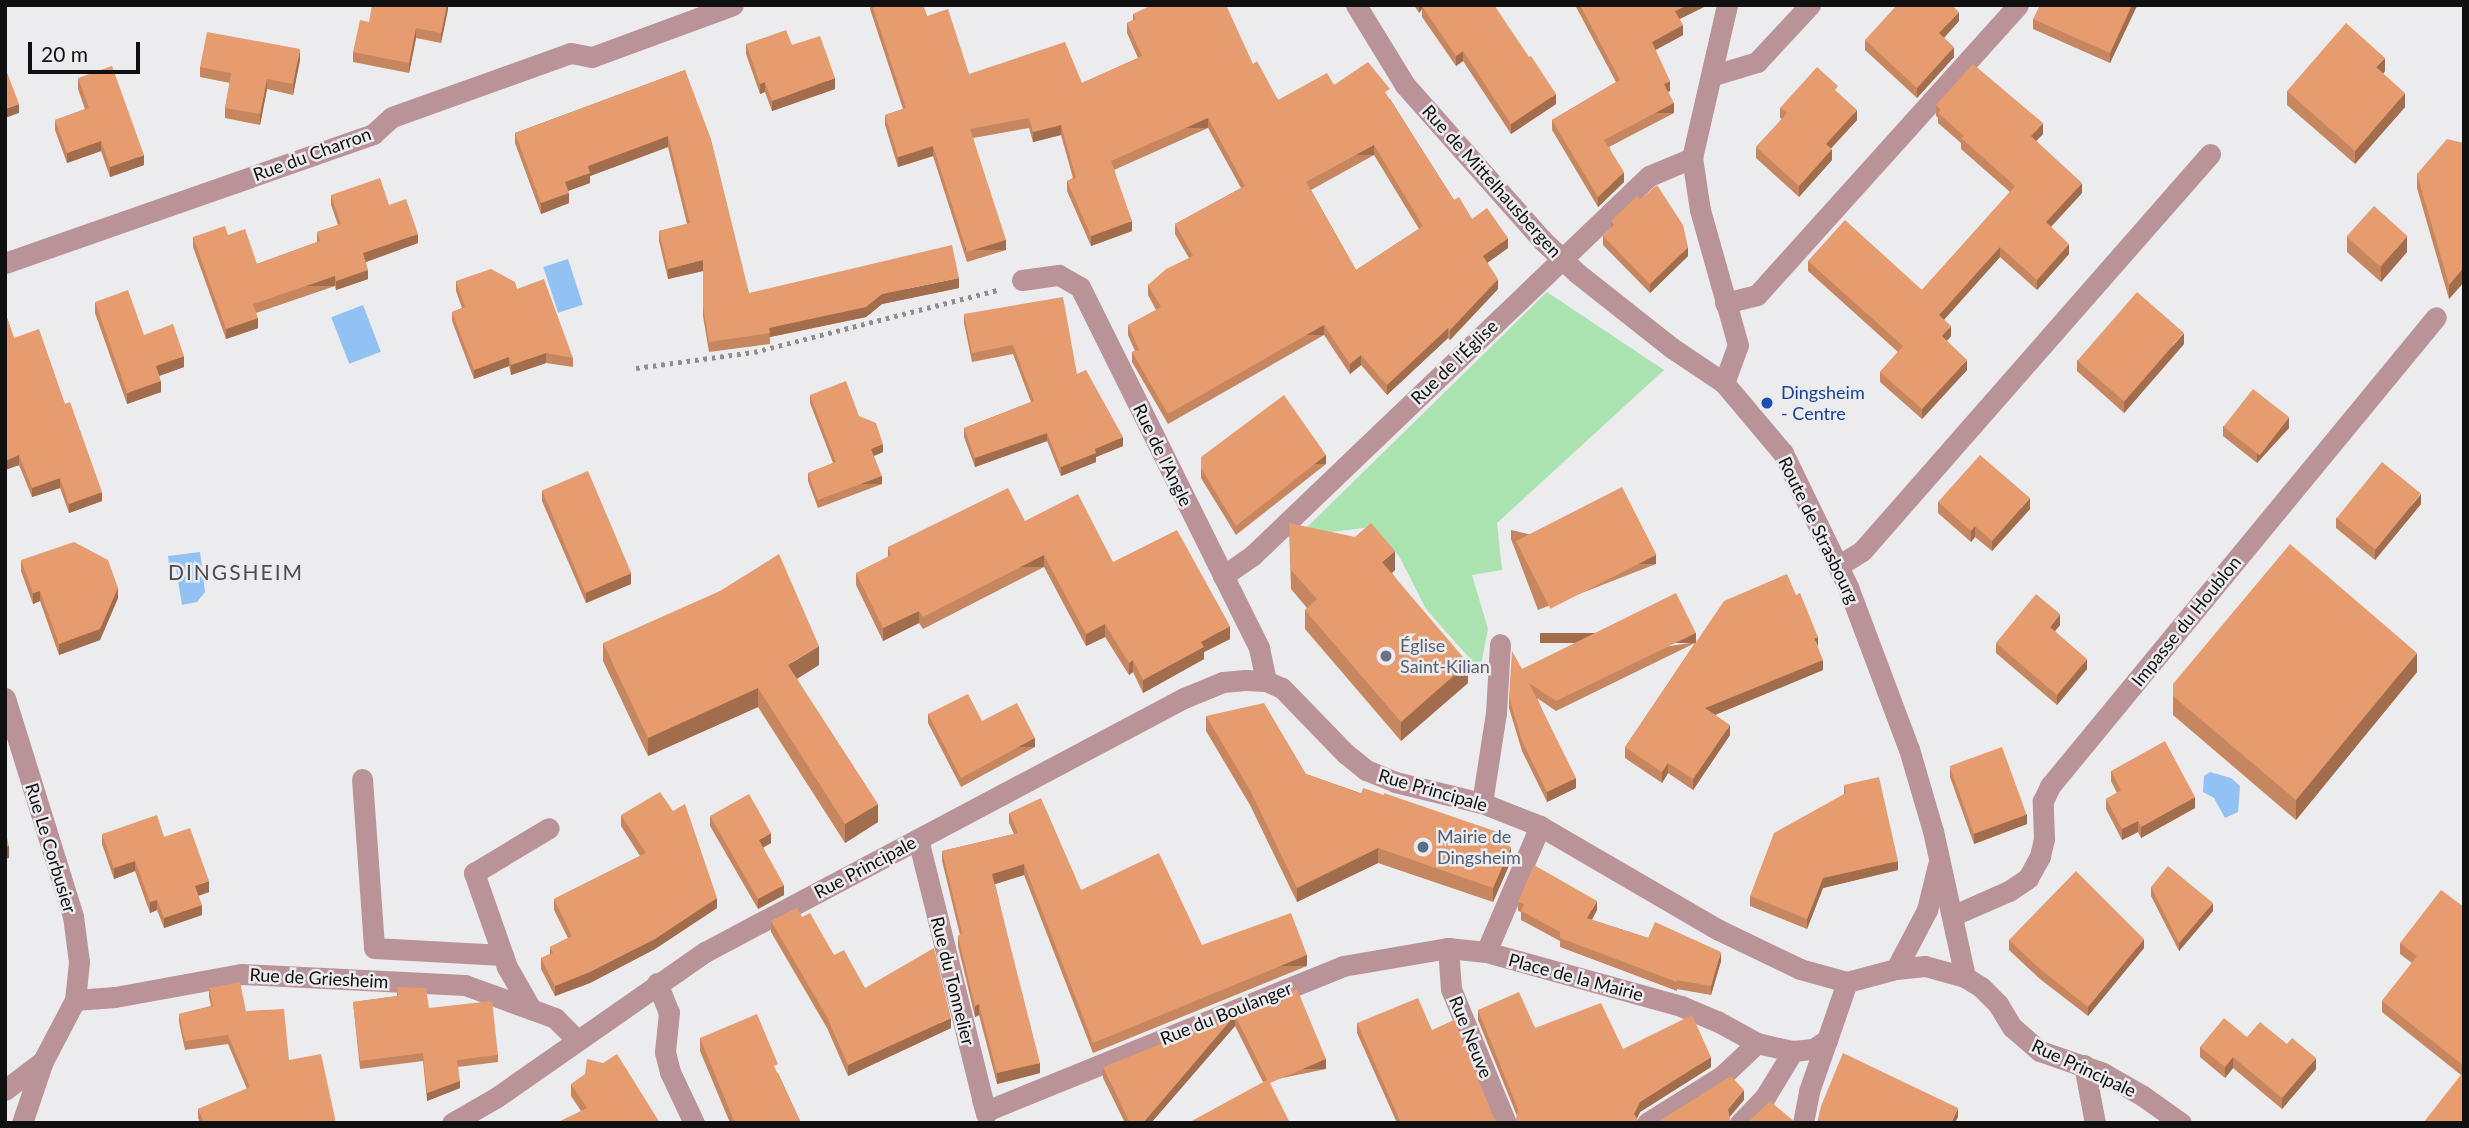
<!DOCTYPE html>
<html>
<head>
<meta charset="utf-8">
<style>
	body { margin:0 }
	#map { position:relative; width:2469px; height:1128px; overflow:hidden; background:#ececef; font-family:Lato,sans-serif }
	div>[style] { position:absolute }
	.green>* { inset:0; background:#abe3b0 }
	.water>* { inset:0; background:#92c2f3; transform-origin:0 0 }
	.path>* { height:4.5px; margin-top:-2.25px; transform-origin:0; background:repeating-linear-gradient(90deg,#8f8f91 0 3.5px,transparent 0 8.5px) }
	.minor>* { height:21px; margin:-10.5px; padding:0 10.5px; transform-origin:10.5px; border-radius:10.5px; background:#ba9399 }
	.wall>* { inset:0; background:#c6865f }
	.shaded-wall>* { inset:0; background:#a16d4d; transform-origin:0 0 }
	.building>* { inset:0; background:#e69c6e; transform-origin:0 0 }
	.dots>* { width:19px; height:19px; translate:-50% -50%; box-sizing:border-box; border:4px solid #ececef; border-radius:50% }
	span { translate:-50% -50%; white-space:nowrap; text-align:center; line-height:1.15; -webkit-text-stroke:5px #ececef; paint-order:stroke }
	.street-label { font-size:18px; color:#101011 }
	.transit-label { font-size:18px; color:#164399 }
	.left { translate:0 -50%; text-align:left }
	.worship-label { font-size:18px; color:#5b616d }
	.service-label { font-size:18px; color:#4e5e75 }
	.quarter-label { font-size:21px; color:#4c4c4e; letter-spacing:2px }
	.frame { position:absolute; inset:0; border:7px solid #101011; pointer-events:none }
	.scale { position:absolute; left:28px; top:42px; width:112px; height:32px; box-sizing:border-box; border:4px solid #101011; border-top:0; padding-left:9px; font-size:21px; line-height:24px; white-space:nowrap; color:#101011; -webkit-text-stroke:5px #ececef; paint-order:stroke }
</style>
</head>
<body>
<div id="map">
	<div class="green">
		<div style="clip-path:polygon(1547px 292px,1664px 370px,1497px 523px,1502px 570px,1472px 575px,1488px 629px,1480px 670px,1426px 609px,1399px 556px,1372px 527px,1298px 536px)"></div>
	</div>
	<div class="water">
		<div style="left:568px;top:259px;width:48px;height:26px;rotate:72deg"></div>
		<div style="left:363px;top:305px;width:50px;height:34px;rotate:69deg"></div>
		<div style="clip-path:polygon(200px 552px,205px 592px,197px 602px,182px 605px,176px 569px,169px 565px,168px 556px)"></div>
		<div style="clip-path:polygon(2210px 772px,2231px 778px,2240px 786px,2238px 812px,2225px 818px,2214px 798px,2203px 792px,2204px 776px)"></div>
	</div>
	<div class="path">
		<div style="left:636px;top:368px;width:119px;rotate:-7.7deg"></div>
		<div style="left:754px;top:352px;width:251px;rotate:-14.3deg"></div>
	</div>
	<div class="minor">
		<div style="left:1356px;top:5px;width:94px;rotate:58.5deg"></div>
		<div style="left:1405px;top:85px;width:207px;rotate:48.5deg"></div>
		<div style="left:1542px;top:240px;width:48px;rotate:43.3deg"></div>
		<div style="left:1577px;top:273px;width:121px;rotate:38.3deg"></div>
		<div style="left:1672px;top:348px;width:63px;rotate:33.9deg"></div>
		<div style="left:1724px;top:383px;width:92px;rotate:49.9deg"></div>
		<div style="left:1783px;top:453px;width:149px;rotate:64.1deg"></div>
		<div style="left:1848px;top:587px;width:173px;rotate:69.4deg"></div>
		<div style="left:1909px;top:749px;width:85px;rotate:73.7deg"></div>
		<div style="left:1933px;top:831px;width:149px;rotate:77.6deg"></div>
		<div style="left:1714px;top:75px;width:45px;rotate:-16.8deg"></div>
		<div style="left:1757px;top:62px;width:78px;rotate:-47.1deg"></div>
		<div style="left:5px;top:263px;width:390px;rotate:-19.3deg"></div>
		<div style="left:373px;top:134px;width:25px;rotate:-42deg"></div>
		<div style="left:392px;top:117px;width:190px;rotate:-19.7deg"></div>
		<div style="left:571px;top:53px;width:21px;rotate:11deg"></div>
		<div style="left:592px;top:57px;width:150px;rotate:-20.2deg"></div>
		<div style="left:1022px;top:280px;width:37px;rotate:-8deg"></div>
		<div style="left:1059px;top:275px;width:24px;rotate:30deg"></div>
		<div style="left:1080px;top:287px;width:403px;rotate:63.6deg"></div>
		<div style="left:1259px;top:648px;width:34px;rotate:78deg"></div>
		<div style="left:1725px;top:303px;width:33px;rotate:-14deg"></div>
		<div style="left:1757px;top:295px;width:390px;rotate:-48deg"></div>
		<div style="left:1724px;top:383px;width:40px;rotate:-69.8deg"></div>
		<div style="left:1738px;top:345px;width:140px;rotate:-105.7deg"></div>
		<div style="left:1700px;top:210px;width:53px;rotate:-98.7deg"></div>
		<div style="left:1692px;top:158px;width:157px;rotate:-77.1deg"></div>
		<div style="left:1838px;top:566px;width:28px;rotate:-32deg"></div>
		<div style="left:1862px;top:551px;width:528px;rotate:-48.76deg"></div>
		<div style="left:1223px;top:576px;width:37px;rotate:-35deg"></div>
		<div style="left:1253px;top:555px;width:548px;rotate:-43.74deg"></div>
		<div style="left:1649px;top:176px;width:47px;rotate:-22.7deg"></div>
		<div style="left:5px;top:698px;width:228px;rotate:72.7deg"></div>
		<div style="left:73px;top:916px;width:46px;rotate:82.6deg"></div>
		<div style="left:79px;top:962px;width:38px;rotate:96deg"></div>
		<div style="left:362px;top:779px;width:169px;rotate:85.9deg"></div>
		<div style="left:374px;top:948px;width:129px;rotate:3.1deg"></div>
		<div style="left:1482px;top:803px;width:91px;rotate:-81.2deg"></div>
		<div style="left:1496px;top:713px;width:69px;rotate:-86.7deg"></div>
		<div style="left:1540px;top:826px;width:137px;rotate:113.2deg"></div>
		<div style="left:1486px;top:952px;width:202px;rotate:15.5deg"></div>
		<div style="left:1681px;top:1006px;width:39px;rotate:23deg"></div>
		<div style="left:1717px;top:1021px;width:46px;rotate:28.8deg"></div>
		<div style="left:1757px;top:1043px;width:37px;rotate:13deg"></div>
		<div style="left:1793px;top:1051px;width:20px;rotate:-6deg"></div>
		<div style="left:1813px;top:1049px;width:17px;rotate:-33deg"></div>
		<div style="left:1827px;top:1040px;width:61px;rotate:-71deg"></div>
		<div style="left:918px;top:839px;width:283px;rotate:76.1deg"></div>
		<div style="left:1954px;top:915px;width:60px;rotate:-23.6deg"></div>
		<div style="left:2009px;top:891px;width:23px;rotate:-34deg"></div>
		<div style="left:2028px;top:878px;width:25px;rotate:-61deg"></div>
		<div style="left:2040px;top:856px;width:17px;rotate:-77deg"></div>
		<div style="left:2044px;top:839px;width:38px;rotate:-92deg"></div>
		<div style="left:2043px;top:801px;width:17px;rotate:-65deg"></div>
		<div style="left:2050px;top:786px;width:607px;rotate:-50.54deg"></div>
		<div style="left:1448px;top:948px;width:41px;rotate:85.8deg"></div>
		<div style="left:1451px;top:989px;width:145px;rotate:67.7deg"></div>
		<div style="left:1896px;top:969px;width:67px;rotate:-62.3deg"></div>
		<div style="left:1927px;top:910px;width:46px;rotate:-76.3deg"></div>
		<div style="left:657px;top:983px;width:31px;rotate:68deg"></div>
		<div style="left:669px;top:1012px;width:40px;rotate:95.7deg"></div>
		<div style="left:665px;top:1052px;width:21px;rotate:76deg"></div>
		<div style="left:670px;top:1072px;width:56px;rotate:64.8deg"></div>
		<div style="left:531px;top:1009px;width:48px;rotate:-119.7deg"></div>
		<div style="left:507px;top:967px;width:100px;rotate:-109.3deg"></div>
		<div style="left:474px;top:873px;width:87px;rotate:-31deg"></div>
		<div style="left:43px;top:1061px;width:69px;rotate:-62.3deg"></div>
		<div style="left:75px;top:1000px;width:40px;rotate:-4.3deg"></div>
		<div style="left:115px;top:997px;width:129px;rotate:-10.3deg"></div>
		<div style="left:242px;top:974px;width:223px;rotate:2.8deg"></div>
		<div style="left:465px;top:985px;width:96px;rotate:20.1deg"></div>
		<div style="left:555px;top:1018px;width:31px;rotate:45deg"></div>
		<div style="left:2084px;top:1065px;width:59px;rotate:79.3deg"></div>
		<div style="left:5px;top:1090px;width:48px;rotate:-37.3deg"></div>
		<div style="left:43px;top:1061px;width:65px;rotate:108.7deg"></div>
		<div style="left:982px;top:1100px;width:12px;rotate:70deg"></div>
		<div style="left:986px;top:1111px;width:385px;rotate:-22.1deg"></div>
		<div style="left:1343px;top:966px;width:107px;rotate:-9.7deg"></div>
		<div style="left:1448px;top:948px;width:38px;rotate:6deg"></div>
		<div style="left:452px;top:1123px;width:52px;rotate:-30deg"></div>
		<div style="left:497px;top:1097px;width:254px;rotate:-34.9deg"></div>
		<div style="left:705px;top:952px;width:542px;rotate:-27.94deg"></div>
		<div style="left:1184px;top:698px;width:42px;rotate:-22.3deg"></div>
		<div style="left:1223px;top:682px;width:22px;rotate:-5deg"></div>
		<div style="left:1245px;top:680px;width:21px;rotate:3deg"></div>
		<div style="left:1266px;top:681px;width:17px;rotate:24deg"></div>
		<div style="left:1282px;top:688px;width:91px;rotate:45.9deg"></div>
		<div style="left:1345px;top:753px;width:27px;rotate:39deg"></div>
		<div style="left:1366px;top:770px;width:31px;rotate:22deg"></div>
		<div style="left:1395px;top:782px;width:89px;rotate:13.6deg"></div>
		<div style="left:1482px;top:803px;width:62px;rotate:21.6deg"></div>
		<div style="left:1540px;top:826px;width:207px;rotate:30.2deg"></div>
		<div style="left:1719px;top:930px;width:90px;rotate:25.7deg"></div>
		<div style="left:1800px;top:969px;width:49px;rotate:15.5deg"></div>
		<div style="left:1847px;top:982px;width:51px;rotate:-14.9deg"></div>
		<div style="left:1896px;top:969px;width:29px;rotate:-6deg"></div>
		<div style="left:1925px;top:966px;width:41px;rotate:15.4deg"></div>
		<div style="left:1965px;top:977px;width:19px;rotate:32deg"></div>
		<div style="left:1981px;top:987px;width:24px;rotate:45deg"></div>
		<div style="left:1998px;top:1004px;width:27px;rotate:59deg"></div>
		<div style="left:2012px;top:1027px;width:37px;rotate:41deg"></div>
		<div style="left:2040px;top:1051px;width:67px;rotate:19.2deg"></div>
		<div style="left:2103px;top:1073px;width:46px;rotate:29.9deg"></div>
		<div style="left:2143px;top:1096px;width:47px;rotate:35.4deg"></div>
		<div style="left:1647px;top:1123px;width:89px;rotate:-32.1deg"></div>
		<div style="left:1722px;top:1076px;width:48px;rotate:-43.3deg"></div>
		<div style="left:1740px;top:1123px;width:36px;rotate:-46deg"></div>
		<div style="left:1765px;top:1097px;width:54px;rotate:-58.7deg"></div>
		<div style="left:1803px;top:1123px;width:33px;rotate:-79deg"></div>
		<div style="left:1809px;top:1091px;width:54px;rotate:-70.6deg"></div>
	</div>
	<div class="wall">
		<div style="clip-path:polygon(448px 5px,441px 43px,416px 38px,409px 73px,353px 62px,353px 52px,369px 22px)"></div>
		<div style="clip-path:polygon(evenodd,870px 5px,923px 5px,927px 16px,969px 74px,1082px 83px,1138px 58px,1127px 33px,1127px 23px,1133px 20px,1133px 14px,1253px 64px,1278px 100px,1334px 85px,1390px 99px,1454px 200px,1472px 219px,1508px 248px,1487px 263px,1498px 289px,1450px 340px,1448px 338px,1387px 395px,1361px 365px,1350px 374px,1324px 335px,1168px 424px,1132px 362px,1132px 352px,1135px 351px,1128px 335px,1128px 325px,1156px 310px,1148px 295px,1148px 285px,1189px 258px,1175px 234px,1175px 224px,1241px 188px,1208px 128px,1114px 170px,1132px 231px,1091px 246px,1067px 191px,1067px 181px,1073px 178px,1061px 135px,1033px 142px,1029px 128px,973px 138px,1006px 250px,967px 262px,933px 156px,898px 167px,885px 125px,885px 115px,903px 109px,870px 9px,870px 5px,1374px 155px,1419px 229px,1356px 270px,1311px 190px,1374px 155px)"></div>
		<div style="clip-path:polygon(1414px 5px,1494px 5px,1556px 104px,1511px 134px,1463px 61px,1456px 66px,1422px 17px,1422px 9px,1419px 13px)"></div>
		<div style="clip-path:polygon(1575px 5px,1708px 5px,1680px 19px,1683px 35px,1655px 50px,1670px 91px,1668px 92px,1674px 113px,1609px 147px,1624px 182px,1598px 207px,1552px 130px,1552px 120px,1616px 82px)"></div>
		<div style="clip-path:polygon(2137px 5px,2110px 63px,2033px 29px,2033px 19px)"></div>
		<div style="clip-path:polygon(1959px 21px,1944px 38px,1954px 57px,1917px 98px,1865px 50px,1865px 40px)"></div>
		<div style="clip-path:polygon(746px 44px,792px 45px,835px 89px,772px 111px,765px 92px,760px 94px,746px 54px)"></div>
		<div style="clip-path:polygon(300px 60px,293px 95px,267px 89px,260px 125px,225px 118px,225px 108px,230px 83px,200px 77px,200px 67px)"></div>
		<div style="clip-path:polygon(685px 70px,749px 293px,959px 288px,882px 304px,866px 317px,770px 337px,770px 344px,709px 352px,703px 316px,703px 271px,668px 279px,659px 241px,659px 231px,687px 224px,668px 147px,590px 176px,590px 183px,568px 191px,569px 203px,541px 214px,515px 143px,515px 133px)"></div>
		<div style="clip-path:polygon(2385px 71px,2383px 74px,2405px 107px,2355px 164px,2287px 105px,2287px 91px)"></div>
		<div style="clip-path:polygon(78px 78px,144px 165px,110px 177px,101px 151px,67px 163px,55px 130px,55px 120px,85px 109px,78px 89px)"></div>
		<div style="clip-path:polygon(1838px 93px,1857px 120px,1831px 148px,1832px 160px,1799px 197px,1756px 158px,1756px 147px,1782px 119px,1780px 118px,1780px 108px)"></div>
		<div style="clip-path:polygon(1936px 105px,2043px 134px,2036px 141px,2082px 193px,2051px 227px,2069px 254px,2037px 290px,2000px 257px,1944px 320px,1951px 336px,1947px 341px,1967px 370px,1922px 419px,1880px 382px,1880px 372px,1898px 352px,1808px 271px,1808px 261px,1922px 290px,2010px 192px,1961px 149px,1961px 143px,1938px 123px,1938px 118px,1936px 116px)"></div>
		<div style="clip-path:polygon(2464px 143px,2464px 282px,2449px 299px,2417px 188px,2417px 174px)"></div>
		<div style="clip-path:polygon(331px 195px,389px 205px,418px 243px,366px 262px,368px 279px,336px 290px,335px 286px,256px 313px,258px 328px,226px 339px,193px 247px,193px 237px,228px 235px,257px 264px,317px 242px,317px 232px,338px 225px,331px 205px)"></div>
		<div style="clip-path:polygon(1611px 221px,1688px 256px,1650px 293px,1603px 245px,1603px 236px,1611px 228px)"></div>
		<div style="clip-path:polygon(2347px 237px,2407px 252px,2381px 282px,2347px 252px)"></div>
		<div style="clip-path:polygon(456px 281px,517px 289px,573px 358px,573px 367px,546px 363px,511px 375px,509px 366px,474px 379px,452px 321px,452px 312px,462px 308px,456px 291px)"></div>
		<div style="clip-path:polygon(95px 302px,144px 335px,184px 367px,159px 376px,161px 392px,127px 404px,95px 313px)"></div>
		<div style="clip-path:polygon(5px 312px,14px 338px,65px 404px,102px 501px,69px 513px,60px 488px,32px 497px,19px 465px,5px 470px)"></div>
		<div style="clip-path:polygon(964px 314px,1077px 374px,1123px 446px,1096px 457px,1096px 462px,1061px 476px,1047px 441px,975px 467px,964px 437px,964px 428px,1031px 402px,1013px 354px,972px 362px,964px 323px)"></div>
		<div style="clip-path:polygon(2184px 344px,2124px 413px,2077px 371px,2077px 360px)"></div>
		<div style="clip-path:polygon(810px 395px,859px 416px,883px 452px,874px 456px,882px 484px,818px 508px,808px 481px,808px 473px,833px 463px,810px 403px)"></div>
		<div style="clip-path:polygon(2223px 426px,2289px 428px,2257px 463px,2223px 436px)"></div>
		<div style="clip-path:polygon(1201px 457px,1326px 464px,1236px 535px,1201px 478px)"></div>
		<div style="clip-path:polygon(542px 490px,631px 584px,586px 603px,542px 501px)"></div>
		<div style="clip-path:polygon(1938px 502px,2030px 509px,1992px 551px,1975px 537px,1971px 542px,1938px 513px)"></div>
		<div style="clip-path:polygon(2421px 504px,2375px 560px,2336px 528px,2336px 518px)"></div>
		<div style="clip-path:polygon(1025px 521px,1113px 562px,1230px 639px,1204px 652px,1204px 659px,1143px 693px,1133px 672px,1129px 675px,1105px 637px,1086px 646px,1044px 567px,923px 629px,919px 623px,883px 641px,856px 585px,856px 573px,888px 557px,888px 547px)"></div>
		<div style="clip-path:polygon(1289px 523px,1395px 570px,1392px 573px,1468px 683px,1401px 741px,1305px 629px,1305px 610px,1307px 608px,1291px 589px)"></div>
		<div style="clip-path:polygon(1511px 530px,1656px 564px,1538px 610px,1511px 539px)"></div>
		<div style="clip-path:polygon(21px 560px,118px 598px,100px 640px,59px 655px,40px 601px,33px 604px,21px 571px)"></div>
		<div style="clip-path:polygon(2060px 625px,2055px 631px,2087px 669px,2057px 705px,1996px 653px,1996px 643px)"></div>
		<div style="clip-path:polygon(1696px 642px,1818px 648px,1823px 670px,1715px 715px,1730px 735px,1693px 790px,1668px 773px,1662px 783px,1625px 758px,1625px 747px,1695px 643px,1556px 711px,1537px 698px,1576px 788px,1547px 802px,1522px 751px,1509px 708px,1509px 697px,1522px 669px)"></div>
		<div style="clip-path:polygon(603px 643px,819px 665px,797px 679px,878px 822px,845px 843px,758px 707px,648px 756px,603px 661px)"></div>
		<div style="clip-path:polygon(2417px 672px,2296px 820px,2173px 715px,2173px 684px)"></div>
		<div style="clip-path:polygon(928px 714px,982px 721px,1035px 747px,961px 787px,928px 723px)"></div>
		<div style="clip-path:polygon(1206px 716px,1306px 774px,1506px 844px,1511px 861px,1493px 902px,1378px 863px,1297px 902px,1250px 805px,1206px 731px)"></div>
		<div style="clip-path:polygon(1950px 767px,2027px 824px,1974px 844px,1950px 777px)"></div>
		<div style="clip-path:polygon(2111px 771px,2195px 808px,2141px 838px,2138px 832px,2122px 840px,2106px 809px,2106px 799px,2117px 793px,2111px 781px)"></div>
		<div style="clip-path:polygon(1844px 785px,1898px 870px,1823px 888px,1807px 929px,1750px 906px,1750px 896px,1844px 794px)"></div>
		<div style="clip-path:polygon(1009px 813px,1081px 890px,1202px 945px,1307px 966px,1093px 1053px,1024px 875px,995px 884px,1040px 1073px,997px 1084px,979px 1015px,975px 1017px,958px 946px,958px 936px,960px 935px,942px 861px,942px 851px,1014px 834px,1009px 823px)"></div>
		<div style="clip-path:polygon(621px 815px,717px 908px,655px 949px,590px 983px,555px 996px,541px 969px,541px 958px,550px 954px,550px 947px,568px 938px,554px 910px,554px 899px,640px 856px,621px 826px)"></div>
		<div style="clip-path:polygon(710px 816px,771px 843px,763px 847px,784px 895px,758px 909px,710px 826px)"></div>
		<div style="clip-path:polygon(102px 834px,164px 837px,209px 892px,198px 896px,202px 915px,164px 928px,157px 910px,150px 913px,135px 871px,114px 879px,102px 844px)"></div>
		<div style="clip-path:polygon(2151px 887px,2213px 911px,2179px 951px,2151px 896px)"></div>
		<div style="clip-path:polygon(1518px 902px,1597px 910px,1592px 920px,1721px 961px,1711px 995px,1677px 989px,1677px 991px,1560px 947px,1560px 941px,1521px 920px,1521px 912px,1518px 911px)"></div>
		<div style="clip-path:polygon(2464px 907px,2464px 1123px,2461px 1075px,2382px 1012px,2382px 1001px,2412px 963px,2400px 954px,2400px 943px)"></div>
		<div style="clip-path:polygon(802px 917px,834px 955px,865px 988px,951px 1028px,848px 1076px,827px 1028px,771px 932px,771px 921px)"></div>
		<div style="clip-path:polygon(2009px 940px,2144px 948px,2088px 1016px,2040px 979px,2009px 950px)"></div>
		<div style="clip-path:polygon(397px 987px,498px 1055px,498px 1062px,458px 1067px,460px 1088px,427px 1101px,423px 1061px,360px 1069px,353px 1002px,397px 996px)"></div>
		<div style="clip-path:polygon(209px 988px,246px 1011px,289px 1060px,336px 1123px,200px 1123px,198px 1118px,198px 1109px,247px 1089px,228px 1044px,185px 1050px,179px 1022px,179px 1014px,211px 1006px,209px 997px)"></div>
		<div style="clip-path:polygon(1297px 989px,1326px 1069px,1263px 1082px,1235px 1026px,1151px 1123px,1125px 1123px,1103px 1078px,1103px 1067px)"></div>
		<div style="clip-path:polygon(1478px 1010px,1535px 1028px,1623px 1049px,1711px 1067px,1640px 1112px,1637px 1118px,1516px 1121px,1517px 1116px,1478px 1020px)"></div>
		<div style="clip-path:polygon(1357px 1023px,1432px 1030px,1494px 1118px,1500px 1123px,1397px 1123px,1357px 1033px)"></div>
		<div style="clip-path:polygon(2247px 1037px,2316px 1069px,2282px 1109px,2233px 1068px,2225px 1078px,2200px 1057px,2200px 1047px)"></div>
		<div style="clip-path:polygon(700px 1038px,778px 1073px,801px 1123px,730px 1123px,700px 1051px)"></div>
		<div style="clip-path:polygon(571px 1084px,660px 1123px,581px 1111px,571px 1096px)"></div>
	</div>
	<div class="shaded-wall">
		<div style="clip-path:polygon(447px 5px,448px 5px,448px 10px,441px 43px,441px 33px)"></div>
		<div style="clip-path:polygon(1419px 5px,1425px 5px,1422px 6px,1422px 9px,1419px 13px)"></div>
		<div style="clip-path:polygon(1688px 5px,1708px 5px,1675px 21px,1675px 11px)"></div>
		<div style="clip-path:polygon(2132px 5px,2137px 5px,2137px 6px,2110px 63px,2110px 53px)"></div>
		<div style="clip-path:polygon(1959px 12px,1959px 21px,1939px 43px,1939px 33px)"></div>
		<div style="clip-path:polygon(1683px 25px,1683px 35px,1652px 52px,1652px 42px)"></div>
		<div style="clip-path:polygon(416px 28px,416px 38px,409px 73px,409px 63px)"></div>
		<div style="clip-path:polygon(1954px 47px,1954px 57px,1917px 98px,1917px 88px)"></div>
		<div style="clip-path:polygon(300px 49px,300px 60px,293px 95px,293px 84px)"></div>
		<div style="clip-path:polygon(1463px 51px,1463px 61px,1456px 66px,1456px 56px)"></div>
		<div style="clip-path:polygon(2385px 58px,2385px 71px,2376px 81px,2376px 67px)"></div>
		<div style="clip-path:polygon(835px 78px,835px 89px,772px 111px,772px 101px)"></div>
		<div style="clip-path:polygon(267px 79px,267px 89px,260px 125px,260px 114px)"></div>
		<div style="clip-path:polygon(1670px 81px,1670px 91px,1664px 94px,1664px 84px)"></div>
		<div style="clip-path:polygon(765px 82px,765px 92px,760px 94px,760px 84px)"></div>
		<div style="clip-path:polygon(2405px 93px,2405px 107px,2355px 164px,2355px 151px)"></div>
		<div style="clip-path:polygon(1556px 94px,1556px 104px,1511px 134px,1511px 124px)"></div>
		<div style="left:1674px;top:103px;width:10px;height:79px;rotate:90deg"></div>
		<div style="clip-path:polygon(19px 104px,19px 113px,5px 118px,5px 109px)"></div>
		<div style="clip-path:polygon(1857px 110px,1857px 120px,1826px 154px,1826px 144px)"></div>
		<div style="left:1208px;top:118px;width:10px;height:106px;rotate:90deg"></div>
		<div style="clip-path:polygon(2043px 123px,2043px 134px,2031px 146px,2031px 136px)"></div>
		<div style="clip-path:polygon(1061px 125px,1061px 135px,1033px 142px,1033px 132px)"></div>
		<div style="clip-path:polygon(668px 136px,668px 147px,590px 176px,590px 183px,565px 192px,565px 182px,588px 166px)"></div>
		<div style="clip-path:polygon(101px 141px,101px 151px,67px 163px,67px 153px)"></div>
		<div style="left:1374px;top:145px;width:10px;height:77px;rotate:90deg"></div>
		<div style="clip-path:polygon(933px 146px,933px 156px,898px 167px,898px 157px)"></div>
		<div style="clip-path:polygon(1832px 149px,1832px 160px,1799px 197px,1799px 186px)"></div>
		<div style="clip-path:polygon(144px 155px,144px 165px,110px 177px,110px 167px)"></div>
		<div style="clip-path:polygon(1624px 172px,1624px 182px,1598px 207px,1598px 197px)"></div>
		<div style="clip-path:polygon(2082px 183px,2082px 193px,2046px 232px,2046px 222px)"></div>
		<div style="clip-path:polygon(569px 193px,569px 203px,541px 214px,541px 203px)"></div>
		<div style="clip-path:polygon(1132px 221px,1132px 231px,1091px 246px,1091px 236px)"></div>
		<div style="clip-path:polygon(418px 234px,418px 243px,363px 263px,363px 253px)"></div>
		<div style="clip-path:polygon(2407px 236px,2407px 252px,2381px 282px,2381px 267px)"></div>
		<div style="clip-path:polygon(1508px 238px,1508px 248px,1483px 266px,1483px 256px)"></div>
		<div style="left:1006px;top:240px;width:10px;height:41px;rotate:90deg"></div>
		<div style="clip-path:polygon(2069px 244px,2069px 254px,2037px 290px,2037px 280px)"></div>
		<div style="clip-path:polygon(1688px 247px,1688px 256px,1650px 293px,1650px 284px)"></div>
		<div style="clip-path:polygon(2000px 247px,2000px 257px,1939px 325px,1939px 315px)"></div>
		<div style="clip-path:polygon(703px 260px,703px 271px,668px 279px,668px 269px)"></div>
		<div style="clip-path:polygon(2464px 267px,2464px 282px,2449px 299px,2449px 285px)"></div>
		<div style="clip-path:polygon(368px 270px,368px 279px,336px 290px,336px 281px)"></div>
		<div style="left:335px;top:276px;width:10px;height:87px;rotate:90deg"></div>
		<div style="clip-path:polygon(959px 278px,959px 288px,882px 304px,866px 317px,770px 337px,769px 328px,882px 294px)"></div>
		<div style="clip-path:polygon(1498px 279px,1498px 289px,1450px 340px,1450px 330px)"></div>
		<div style="clip-path:polygon(258px 318px,258px 328px,226px 339px,226px 329px)"></div>
		<div style="left:1324px;top:325px;width:10px;height:180px;rotate:90deg"></div>
		<div style="clip-path:polygon(1951px 326px,1951px 336px,1942px 346px,1942px 336px)"></div>
		<div style="clip-path:polygon(1448px 328px,1448px 338px,1387px 395px,1387px 385px)"></div>
		<div style="clip-path:polygon(2184px 333px,2184px 344px,2124px 413px,2124px 402px)"></div>
		<div style="clip-path:polygon(546px 353px,546px 363px,511px 375px,511px 365px)"></div>
		<div style="clip-path:polygon(1361px 355px,1361px 365px,1350px 374px,1350px 364px)"></div>
		<div style="clip-path:polygon(184px 356px,184px 367px,156px 377px,156px 366px)"></div>
		<div style="clip-path:polygon(509px 357px,509px 366px,474px 379px,474px 370px)"></div>
		<div style="clip-path:polygon(1967px 360px,1967px 370px,1922px 419px,1922px 409px)"></div>
		<div style="clip-path:polygon(161px 381px,161px 392px,127px 404px,127px 393px)"></div>
		<div style="clip-path:polygon(2289px 417px,2289px 428px,2257px 463px,2257px 453px)"></div>
		<div style="clip-path:polygon(1047px 433px,1047px 441px,975px 467px,975px 458px)"></div>
		<div style="clip-path:polygon(1123px 437px,1123px 446px,1096px 457px,1096px 462px,1061px 476px,1061px 467px,1095px 449px)"></div>
		<div style="clip-path:polygon(883px 444px,883px 452px,871px 457px,871px 449px)"></div>
		<div style="clip-path:polygon(19px 455px,19px 465px,5px 470px,5px 461px)"></div>
		<div style="left:1326px;top:455px;width:9px;height:115px;rotate:90deg"></div>
		<div style="left:882px;top:476px;width:8px;height:68px;rotate:90deg"></div>
		<div style="clip-path:polygon(60px 478px,60px 488px,32px 497px,32px 488px)"></div>
		<div style="clip-path:polygon(102px 492px,102px 501px,69px 513px,69px 504px)"></div>
		<div style="clip-path:polygon(2421px 494px,2421px 504px,2375px 560px,2375px 550px)"></div>
		<div style="clip-path:polygon(2030px 498px,2030px 509px,1992px 551px,1992px 541px)"></div>
		<div style="clip-path:polygon(1975px 526px,1975px 537px,1971px 542px,1971px 531px)"></div>
		<div style="clip-path:polygon(1395px 551px,1395px 570px,1382px 581px,1382px 562px)"></div>
		<div style="left:1044px;top:555px;width:12px;height:136px;rotate:90deg"></div>
		<div style="left:1656px;top:555px;width:9px;height:127px;rotate:90deg"></div>
		<div style="clip-path:polygon(631px 573px,631px 584px,586px 603px,586px 593px)"></div>
		<div style="clip-path:polygon(118px 588px,118px 598px,100px 640px,59px 655px,59px 644px)"></div>
		<div style="clip-path:polygon(40px 591px,40px 601px,33px 604px,33px 593px)"></div>
		<div style="clip-path:polygon(919px 611px,919px 623px,883px 641px,883px 628px)"></div>
		<div style="clip-path:polygon(2060px 614px,2060px 625px,2050px 637px,2050px 627px)"></div>
		<div style="clip-path:polygon(1105px 624px,1105px 637px,1086px 646px,1086px 634px)"></div>
		<div style="clip-path:polygon(1230px 626px,1230px 639px,1204px 652px,1204px 659px,1143px 693px,1143px 680px,1201px 642px)"></div>
		<div style="left:1696px;top:633px;width:10px;height:156px;rotate:90deg"></div>
		<div style="clip-path:polygon(1818px 637px,1818px 647px,1814px 638px)"></div>
		<div style="clip-path:polygon(819px 646px,819px 665px,788px 684px,788px 665px)"></div>
		<div style="clip-path:polygon(2417px 653px,2417px 672px,2296px 820px,2296px 800px)"></div>
		<div style="clip-path:polygon(2087px 659px,2087px 669px,2057px 705px,2057px 695px)"></div>
		<div style="clip-path:polygon(1133px 660px,1133px 672px,1129px 675px,1129px 663px)"></div>
		<div style="clip-path:polygon(1823px 660px,1823px 670px,1705px 719px,1705px 708px)"></div>
		<div style="clip-path:polygon(1468px 663px,1468px 683px,1401px 741px,1401px 722px)"></div>
		<div style="clip-path:polygon(758px 688px,758px 707px,648px 756px,648px 738px)"></div>
		<div style="clip-path:polygon(1730px 725px,1730px 735px,1693px 790px,1693px 779px)"></div>
		<div style="left:1035px;top:738px;width:9px;height:84px;rotate:90deg"></div>
		<div style="clip-path:polygon(1668px 763px,1668px 773px,1662px 783px,1662px 772px)"></div>
		<div style="clip-path:polygon(1576px 778px,1576px 788px,1547px 802px,1547px 792px)"></div>
		<div style="clip-path:polygon(2195px 797px,2195px 808px,2141px 838px,2141px 827px)"></div>
		<div style="clip-path:polygon(878px 804px,878px 822px,845px 843px,845px 824px)"></div>
		<div style="clip-path:polygon(2027px 814px,2027px 824px,1974px 844px,1974px 833px)"></div>
		<div style="clip-path:polygon(2138px 821px,2138px 832px,2122px 840px,2122px 829px)"></div>
		<div style="clip-path:polygon(771px 833px,771px 843px,759px 850px,759px 840px)"></div>
		<div style="clip-path:polygon(9px 846px,9px 858px,5px 859px,5px 847px)"></div>
		<div style="clip-path:polygon(1511px 847px,1511px 861px,1493px 902px,1493px 888px)"></div>
		<div style="clip-path:polygon(1378px 848px,1378px 863px,1297px 902px,1297px 888px)"></div>
		<div style="clip-path:polygon(135px 861px,135px 871px,114px 879px,114px 868px)"></div>
		<div style="clip-path:polygon(1898px 861px,1898px 870px,1823px 888px,1807px 929px,1807px 919px,1823px 878px)"></div>
		<div style="clip-path:polygon(1024px 864px,1024px 875px,992px 885px,992px 874px)"></div>
		<div style="clip-path:polygon(209px 881px,209px 892px,195px 897px,195px 886px)"></div>
		<div style="clip-path:polygon(784px 885px,784px 895px,758px 909px,758px 899px)"></div>
		<div style="clip-path:polygon(717px 898px,717px 908px,655px 949px,590px 983px,555px 996px,555px 986px)"></div>
		<div style="clip-path:polygon(157px 900px,157px 910px,150px 913px,150px 902px)"></div>
		<div style="clip-path:polygon(1597px 901px,1597px 910px,1587px 927px,1587px 918px)"></div>
		<div style="clip-path:polygon(2213px 903px,2213px 911px,2179px 951px,2179px 943px)"></div>
		<div style="clip-path:polygon(202px 905px,202px 915px,164px 928px,164px 918px)"></div>
		<div style="clip-path:polygon(2144px 939px,2144px 948px,2088px 1016px,2088px 1007px)"></div>
		<div style="clip-path:polygon(1721px 952px,1721px 961px,1711px 995px,1711px 986px)"></div>
		<div style="left:1307px;top:955px;width:11px;height:231px;rotate:90deg"></div>
		<div style="clip-path:polygon(979px 1004px,979px 1015px,975px 1017px,975px 1006px)"></div>
		<div style="clip-path:polygon(1235px 1015px,1235px 1026px,1151px 1123px,1143px 1123px)"></div>
		<div style="clip-path:polygon(951px 1018px,951px 1028px,848px 1076px,848px 1065px)"></div>
		<div style="clip-path:polygon(1711px 1057px,1711px 1067px,1640px 1112px,1635px 1123px,1634px 1114px,1640px 1102px)"></div>
		<div style="clip-path:polygon(2233px 1057px,2233px 1068px,2225px 1078px,2225px 1067px)"></div>
		<div style="clip-path:polygon(2316px 1058px,2316px 1069px,2282px 1109px,2282px 1098px)"></div>
		<div style="left:1326px;top:1059px;width:10px;height:61px;rotate:90deg"></div>
		<div style="clip-path:polygon(1040px 1063px,1040px 1073px,997px 1084px,997px 1073px)"></div>
		<div style="clip-path:polygon(460px 1081px,460px 1088px,427px 1101px,427px 1093px)"></div>
		<div style="clip-path:polygon(1744px 1090px,1744px 1100px,1728px 1119px,1728px 1109px)"></div>
		<div style="clip-path:polygon(1958px 1108px,1958px 1117px,1955px 1123px,1951px 1123px)"></div>
	</div>
	<div class="building">
		<div style="clip-path:polygon(372px 5px,447px 5px,441px 33px,416px 28px,409px 63px,353px 52px,360px 20px,369px 22px)"></div>
		<div style="clip-path:polygon(evenodd,872px 5px,923px 5px,927px 16px,948px 9px,969px 74px,1065px 42px,1082px 83px,1142px 56px,1127px 23px,1136px 19px,1133px 14px,1152px 5px,1226px 5px,1253px 64px,1257px 61px,1278px 100px,1327px 73px,1334px 85px,1368px 62px,1390px 89px,1385px 92px,1454px 200px,1459px 197px,1472px 219px,1487px 208px,1508px 238px,1483px 256px,1498px 279px,1450px 330px,1448px 328px,1387px 385px,1361px 355px,1350px 364px,1324px 325px,1168px 414px,1132px 352px,1139px 350px,1128px 325px,1161px 307px,1148px 285px,1166px 269px,1193px 256px,1175px 224px,1245px 186px,1208px 118px,1111px 161px,1132px 221px,1091px 236px,1067px 181px,1076px 178px,1061px 125px,1033px 132px,1029px 118px,970px 129px,1006px 240px,967px 252px,933px 146px,898px 157px,885px 115px,906px 108px,872px 5px,1374px 145px,1423px 226px,1356px 270px,1306px 182px,1374px 145px)"></div>
		<div style="clip-path:polygon(1424px 5px,1494px 5px,1529px 57px,1531px 56px,1556px 94px,1511px 124px,1463px 51px,1456px 56px,1422px 6px)"></div>
		<div style="clip-path:polygon(1580px 5px,1688px 5px,1675px 11px,1683px 25px,1652px 42px,1670px 81px,1664px 84px,1674px 103px,1604px 140px,1624px 172px,1598px 197px,1552px 120px,1620px 80px)"></div>
		<div style="clip-path:polygon(1897px 5px,1952px 5px,1959px 12px,1939px 33px,1954px 47px,1917px 88px,1865px 40px)"></div>
		<div style="clip-path:polygon(2040px 5px,2132px 5px,2110px 53px,2033px 19px)"></div>
		<div style="clip-path:polygon(2346px 23px,2385px 58px,2376px 67px,2405px 93px,2355px 151px,2287px 91px)"></div>
		<div style="clip-path:polygon(786px 30px,792px 45px,820px 36px,835px 78px,772px 101px,765px 82px,760px 84px,746px 44px)"></div>
		<div style="clip-path:polygon(207px 32px,300px 49px,293px 84px,267px 79px,260px 114px,225px 108px,231px 73px,200px 67px)"></div>
		<div style="clip-path:polygon(1973px 64px,2043px 123px,2031px 136px,2082px 183px,2046px 222px,2069px 244px,2037px 280px,2000px 247px,1939px 315px,1951px 326px,1942px 336px,1967px 360px,1922px 409px,1880px 372px,1903px 346px,1808px 261px,1845px 220px,1922px 290px,2015px 186px,1961px 138px,1964px 136px,1938px 113px,1941px 110px,1936px 105px)"></div>
		<div style="clip-path:polygon(112px 66px,144px 155px,110px 167px,101px 141px,67px 153px,55px 120px,89px 108px,78px 78px)"></div>
		<div style="clip-path:polygon(5px 67px,19px 104px,5px 109px)"></div>
		<div style="clip-path:polygon(1817px 67px,1838px 86px,1835px 90px,1857px 110px,1826px 144px,1832px 149px,1799px 186px,1756px 147px,1787px 113px,1780px 108px)"></div>
		<div style="clip-path:polygon(685px 70px,711px 139px,749px 293px,952px 245px,959px 278px,882px 294px,866px 307px,769px 328px,770px 333px,709px 342px,703px 306px,703px 260px,668px 269px,659px 231px,690px 223px,668px 136px,588px 166px,590px 173px,565px 182px,569px 193px,541px 203px,515px 133px)"></div>
		<div style="clip-path:polygon(2447px 139px,2464px 143px,2464px 267px,2449px 285px,2417px 174px)"></div>
		<div style="clip-path:polygon(380px 178px,389px 205px,406px 199px,418px 234px,363px 253px,368px 270px,336px 281px,335px 276px,253px 304px,258px 318px,226px 329px,193px 237px,225px 226px,228px 235px,245px 229px,257px 264px,320px 241px,317px 232px,341px 224px,331px 195px)"></div>
		<div style="clip-path:polygon(1657px 185px,1683px 225px,1688px 247px,1650px 284px,1603px 236px,1614px 225px,1611px 221px,1637px 196px,1640px 200px)"></div>
		<div style="left:2374px;top:206px;width:45px;height:41px;rotate:42deg"></div>
		<div style="clip-path:polygon(491px 269px,515px 282px,517px 289px,544px 279px,573px 358px,546px 353px,511px 365px,509px 357px,474px 370px,452px 312px,465px 307px,456px 281px)"></div>
		<div style="clip-path:polygon(128px 290px,144px 335px,173px 324px,184px 356px,156px 366px,161px 381px,127px 393px,95px 302px)"></div>
		<div style="left:2137px;top:292px;width:62px;height:91px;rotate:41deg"></div>
		<div style="clip-path:polygon(1063px 297px,1077px 374px,1086px 370px,1123px 437px,1095px 449px,1096px 453px,1061px 467px,1047px 433px,975px 458px,964px 428px,1034px 401px,1013px 345px,972px 353px,964px 314px)"></div>
		<div style="clip-path:polygon(5px 312px,14px 338px,39px 329px,65px 404px,70px 402px,102px 492px,69px 504px,60px 478px,32px 488px,19px 455px,5px 461px)"></div>
		<div style="clip-path:polygon(846px 381px,859px 416px,876px 423px,883px 444px,871px 449px,882px 476px,818px 500px,808px 473px,836px 462px,810px 395px)"></div>
		<div style="left:2253px;top:389px;width:46px;height:48px;rotate:38deg"></div>
		<div style="clip-path:polygon(1284px 395px,1326px 455px,1236px 526px,1201px 468px,1201px 457px)"></div>
		<div style="clip-path:polygon(1980px 455px,2030px 498px,1992px 541px,1975px 526px,1971px 531px,1938px 502px)"></div>
		<div style="left:2382px;top:462px;width:50px;height:72px;rotate:39deg"></div>
		<div style="left:588px;top:471px;width:111px;height:50px;rotate:67deg"></div>
		<div style="left:1622px;top:487px;width:76px;height:119px;rotate:63deg"></div>
		<div style="clip-path:polygon(1008px 488px,1025px 521px,1078px 494px,1113px 562px,1177px 530px,1230px 626px,1201px 642px,1204px 647px,1143px 680px,1133px 660px,1129px 663px,1105px 624px,1086px 634px,1044px 555px,923px 617px,919px 611px,883px 628px,856px 573px,891px 555px,888px 547px)"></div>
		<div style="clip-path:polygon(1289px 523px,1355px 537px,1371px 523px,1395px 551px,1382px 562px,1468px 663px,1401px 722px,1305px 610px,1317px 599px,1291px 570px)"></div>
		<div style="clip-path:polygon(74px 542px,108px 560px,118px 588px,100px 629px,59px 644px,40px 591px,33px 593px,21px 560px)"></div>
		<div style="clip-path:polygon(2290px 544px,2417px 653px,2296px 800px,2173px 696px,2173px 684px)"></div>
		<div style="clip-path:polygon(779px 554px,819px 646px,788px 665px,878px 804px,845px 824px,758px 688px,648px 738px,603px 643px,720px 591px)"></div>
		<div style="clip-path:polygon(1787px 574px,1796px 595px,1800px 593px,1818px 637px,1814px 638px,1823px 660px,1705px 708px,1730px 725px,1693px 779px,1668px 763px,1662px 772px,1625px 747px,1724px 601px)"></div>
		<div style="clip-path:polygon(1676px 593px,1696px 633px,1556px 701px,1529px 683px,1576px 778px,1547px 792px,1522px 741px,1509px 697px,1512px 651px,1522px 669px)"></div>
		<div style="clip-path:polygon(2036px 594px,2060px 614px,2050px 627px,2087px 659px,2057px 695px,1996px 643px)"></div>
		<div style="clip-path:polygon(968px 694px,982px 721px,1017px 703px,1035px 738px,961px 778px,928px 714px)"></div>
		<div style="clip-path:polygon(1264px 703px,1306px 774px,1361px 794px,1363px 788px,1384px 795px,1384px 793px,1506px 835px,1503px 843px,1511px 847px,1493px 888px,1378px 848px,1297px 888px,1250px 790px,1206px 716px)"></div>
		<div style="clip-path:polygon(2165px 741px,2195px 797px,2141px 827px,2138px 821px,2122px 829px,2106px 799px,2121px 790px,2111px 771px)"></div>
		<div style="left:2002px;top:747px;width:72px;height:56px;rotate:70deg"></div>
		<div style="clip-path:polygon(1879px 777px,1898px 861px,1823px 878px,1807px 919px,1750px 896px,1774px 833px,1846px 793px,1844px 785px)"></div>
		<div style="clip-path:polygon(660px 792px,673px 811px,685px 804px,717px 898px,655px 939px,590px 972px,555px 986px,541px 958px,553px 953px,550px 947px,572px 936px,554px 899px,646px 853px,621px 815px)"></div>
		<div style="clip-path:polygon(749px 794px,771px 833px,759px 840px,784px 885px,758px 899px,710px 816px)"></div>
		<div style="clip-path:polygon(1041px 798px,1081px 890px,1159px 853px,1202px 945px,1291px 913px,1307px 955px,1093px 1043px,1024px 864px,992px 874px,1040px 1063px,997px 1073px,979px 1004px,975px 1006px,958px 936px,962px 933px,942px 851px,1018px 833px,1009px 813px)"></div>
		<div style="clip-path:polygon(157px 815px,164px 837px,190px 828px,209px 881px,195px 886px,202px 905px,164px 918px,157px 900px,150px 902px,135px 861px,114px 868px,102px 834px)"></div>
		<div style="clip-path:polygon(5px 830px,9px 846px,5px 847px)"></div>
		<div style="clip-path:polygon(1534px 865px,1597px 901px,1587px 918px,1648px 938px,1655px 922px,1721px 952px,1711px 986px,1676px 980px,1677px 982px,1560px 938px,1560px 932px,1521px 911px,1524px 904px,1518px 902px)"></div>
		<div style="clip-path:polygon(2168px 866px,2213px 903px,2179px 943px,2151px 887px)"></div>
		<div style="clip-path:polygon(2076px 871px,2144px 939px,2088px 1007px,2040px 969px,2009px 940px)"></div>
		<div style="clip-path:polygon(2441px 890px,2464px 907px,2464px 1066px,2382px 1001px,2417px 956px,2400px 943px)"></div>
		<div style="clip-path:polygon(797px 908px,802px 917px,810px 913px,834px 955px,844px 950px,865px 988px,934px 948px,951px 1018px,848px 1065px,827px 1017px,771px 921px)"></div>
		<div style="clip-path:polygon(240px 982px,246px 1011px,284px 1009px,289px 1060px,321px 1054px,336px 1123px,204px 1123px,198px 1109px,250px 1087px,228px 1035px,185px 1041px,179px 1014px,213px 1006px,209px 988px)"></div>
		<div style="clip-path:polygon(397px 987px,426px 988px,429px 1008px,492px 1001px,498px 1055px,457px 1060px,460px 1081px,427px 1093px,423px 1053px,360px 1061px,353px 1002px,398px 996px)"></div>
		<div style="clip-path:polygon(1297px 989px,1326px 1059px,1270px 1083px,1290px 1123px,1188px 1123px,1267px 1080px,1235px 1015px,1143px 1123px,1130px 1123px,1103px 1067px)"></div>
		<div style="clip-path:polygon(1519px 992px,1535px 1028px,1601px 1003px,1623px 1049px,1692px 1015px,1711px 1057px,1640px 1102px,1634px 1114px,1640px 1123px,1512px 1123px,1516px 1121px,1518px 1109px,1478px 1010px)"></div>
		<div style="clip-path:polygon(1418px 998px,1432px 1030px,1454px 1020px,1494px 1118px,1500px 1123px,1401px 1123px,1357px 1023px)"></div>
		<div style="clip-path:polygon(757px 1014px,778px 1064px,774px 1066px,801px 1123px,735px 1123px,700px 1038px)"></div>
		<div style="clip-path:polygon(2224px 1018px,2247px 1037px,2260px 1022px,2287px 1044px,2292px 1038px,2316px 1058px,2282px 1098px,2233px 1057px,2225px 1067px,2200px 1047px)"></div>
		<div style="clip-path:polygon(1843px 1053px,1958px 1108px,1951px 1123px,1817px 1123px,1821px 1106px)"></div>
		<div style="clip-path:polygon(617px 1054px,660px 1123px,556px 1123px,587px 1108px,571px 1084px,585px 1074px,587px 1059px,603px 1063px)"></div>
		<div style="clip-path:polygon(2464px 1071px,2464px 1123px,2423px 1123px)"></div>
		<div style="clip-path:polygon(1731px 1076px,1744px 1090px,1728px 1109px,1731px 1123px,1656px 1123px)"></div>
		<div style="clip-path:polygon(1770px 1101px,1796px 1123px,1747px 1123px)"></div>
	</div>
	<div class="dots">
		<div style="left:1767px;top:403px;background:#1a4fb4"></div>
		<div style="left:1386px;top:656px;background:#6b7280"></div>
		<div style="left:1423px;top:847px;background:#5c6f8a"></div>
	</div>
	<div class="street-label">
		<span style="left:312px;top:154px;rotate:-20deg">Rue du Charron</span>
		<span style="left:1492px;top:181px;rotate:48deg">Rue de Mittelhausbergen</span>
		<span style="left:1454px;top:362px;rotate:-44deg">Rue de l'Église</span>
		<span style="left:1163px;top:455px;rotate:64deg">Rue de l'Angle</span>
		<span style="left:1819px;top:530px;rotate:64deg">Route de Strasbourg</span>
		<span style="left:2186px;top:621px;rotate:-51deg">Impasse du Houblon</span>
		<span style="left:1433px;top:790px;rotate:16deg">Rue Principale</span>
		<span style="left:51px;top:848px;rotate:73deg">Rue Le Corbusier</span>
		<span style="left:865px;top:867px;rotate:-28deg">Rue Principale</span>
		<span style="left:1576px;top:977px;rotate:15deg">Place de la Mairie</span>
		<span style="left:319px;top:978px;rotate:3deg">Rue de Griesheim</span>
		<span style="left:953px;top:981px;rotate:76deg">Rue du Tonnelier</span>
		<span style="left:1226px;top:1013px;rotate:-22deg">Rue du Boulanger</span>
		<span style="left:1471px;top:1037px;rotate:68deg">Rue Neuve</span>
		<span style="left:2084px;top:1068px;rotate:25deg">Rue Principale</span>
	</div>
	<div class="transit-label">
		<span class="left" style="left:1781px;top:403px">Dingsheim<br>- Centre</span>
	</div>
	<div class="worship-label">
		<span class="left" style="left:1400px;top:656px">Église<br>Saint-Kilian</span>
	</div>
	<div class="service-label">
		<span class="left" style="left:1437px;top:847px">Mairie de<br>Dingsheim</span>
	</div>
	<div class="quarter-label">
		<span style="left:236px;top:572px">DINGSHEIM</span>
	</div>
	<div class="frame"></div>
	<div class="scale">20 m</div>
</div>
</body>
</html>
